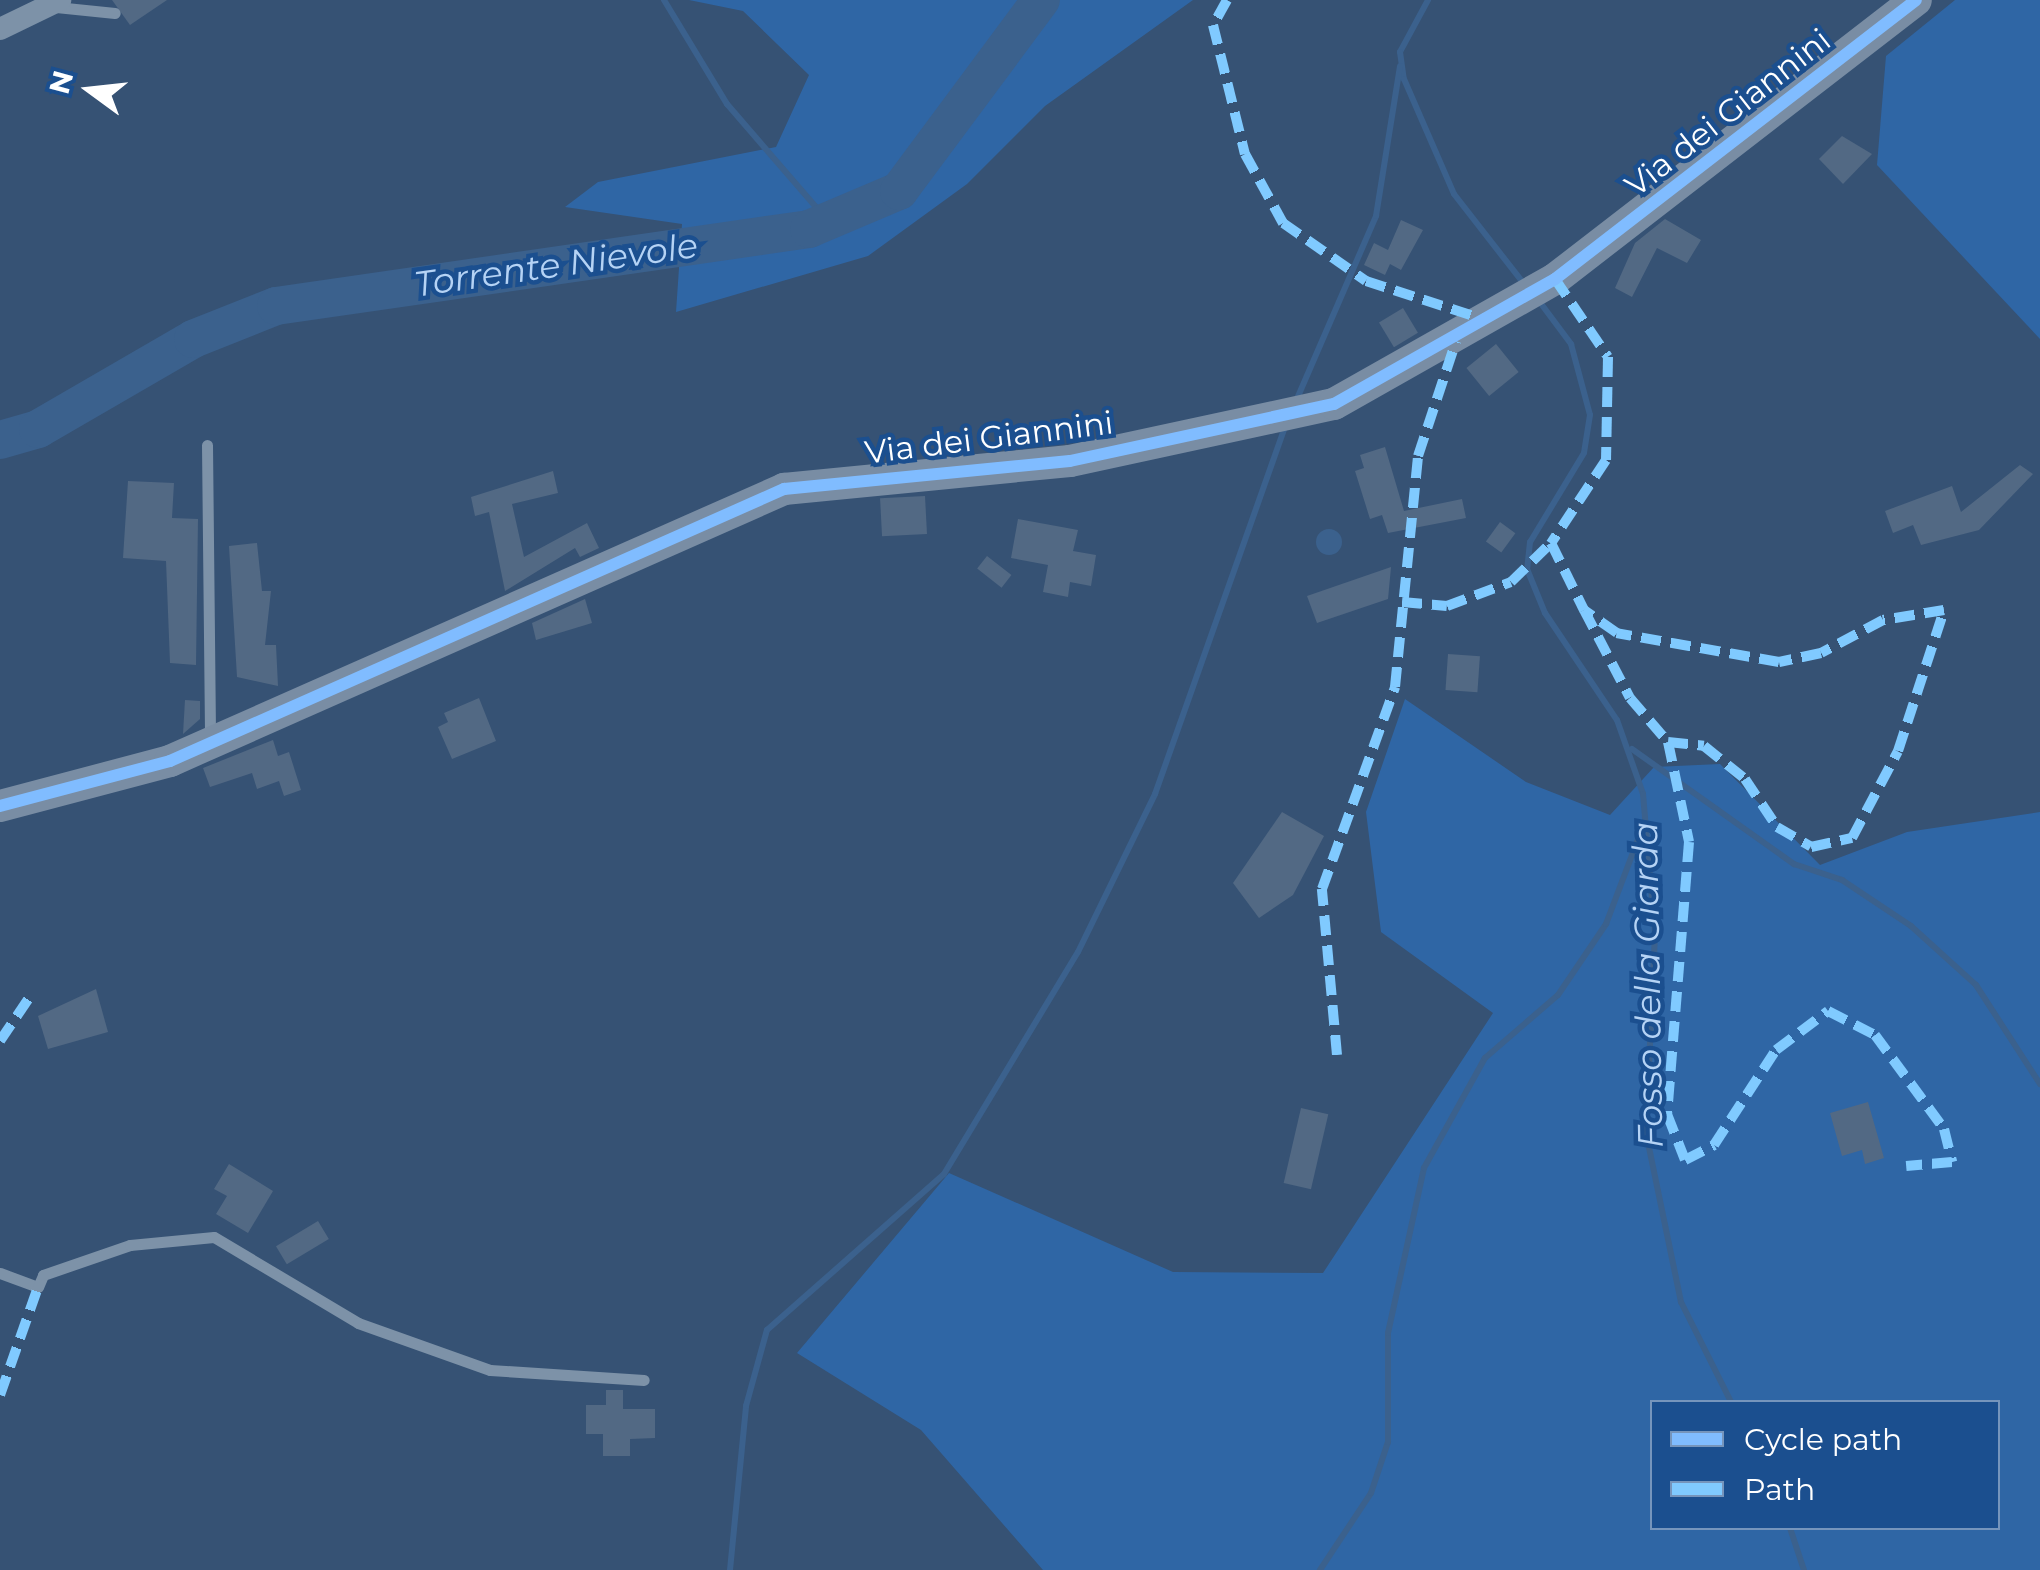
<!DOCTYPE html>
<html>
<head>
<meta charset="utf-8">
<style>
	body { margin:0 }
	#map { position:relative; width:2040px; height:1570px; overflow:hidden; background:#365274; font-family:Montserrat,sans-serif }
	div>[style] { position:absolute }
	.green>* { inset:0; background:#2f66a5 }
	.water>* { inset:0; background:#3b618d }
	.round { border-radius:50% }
	.stream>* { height:6px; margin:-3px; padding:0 3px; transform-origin:3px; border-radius:3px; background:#3b618d }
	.river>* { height:38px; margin:-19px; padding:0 19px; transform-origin:19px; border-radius:19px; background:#3b618d }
	.building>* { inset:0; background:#526984; transform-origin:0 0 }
	.lane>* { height:11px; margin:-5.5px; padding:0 5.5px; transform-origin:5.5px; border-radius:5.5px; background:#7d92a8 }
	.street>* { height:22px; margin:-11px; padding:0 11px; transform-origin:11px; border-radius:11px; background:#7d92a8 }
	.secondary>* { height:32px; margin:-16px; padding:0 16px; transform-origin:16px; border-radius:16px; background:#798da4 }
	.quiet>* { height:10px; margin-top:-5px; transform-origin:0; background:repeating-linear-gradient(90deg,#80caff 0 20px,transparent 0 30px) }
	.cycleway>* { height:12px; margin:-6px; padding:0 6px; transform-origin:6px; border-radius:6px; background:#80bcff }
	span { translate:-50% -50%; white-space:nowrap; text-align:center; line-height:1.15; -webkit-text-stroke:9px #1b4f8f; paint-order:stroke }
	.street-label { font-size:32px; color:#fff }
	.water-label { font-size:35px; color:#b5d3f5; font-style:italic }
	.legend { position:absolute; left:1650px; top:1400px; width:350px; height:130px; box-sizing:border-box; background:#1b4f8f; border:2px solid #7695bc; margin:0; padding:12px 18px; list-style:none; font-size:30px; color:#fff }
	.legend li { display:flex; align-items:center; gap:20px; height:50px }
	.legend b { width:50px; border:2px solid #7695bc }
	.north { position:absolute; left:40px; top:40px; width:100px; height:100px; -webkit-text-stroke:8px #1b4f8f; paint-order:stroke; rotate:285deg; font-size:28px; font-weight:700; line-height:40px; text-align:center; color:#fff }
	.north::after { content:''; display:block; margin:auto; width:35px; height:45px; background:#fff; clip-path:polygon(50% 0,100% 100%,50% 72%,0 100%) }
</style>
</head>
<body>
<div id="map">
	<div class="green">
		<div style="clip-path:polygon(689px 0,1193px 0,1045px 106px,967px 184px,868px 256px,676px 312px,682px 224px,565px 207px,598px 182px,776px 147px,809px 75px,743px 11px)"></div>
		<div style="clip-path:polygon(1955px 0,2040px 0,2040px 339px,1877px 165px,1886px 56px)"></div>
		<div style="clip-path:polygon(evenodd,1405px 699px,1526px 782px,1610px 815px,1654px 767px,1720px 764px,1820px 865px,1907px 832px,2040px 812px,2040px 1570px,1043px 1570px,921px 1430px,797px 1353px,949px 1173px,1173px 1272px,1323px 1273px,1493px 1013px,1381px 932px,1366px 812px,1405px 699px,1652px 1402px,1998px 1402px,1998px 1528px,1652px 1528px,1652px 1402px)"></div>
	</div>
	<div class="water">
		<div class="round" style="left:1316px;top:529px;width:26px;height:26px"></div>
	</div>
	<div class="stream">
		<div style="left:664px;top:0;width:122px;rotate:58.8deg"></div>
		<div style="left:727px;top:104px;width:155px;rotate:49.2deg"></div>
		<div style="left:1428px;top:0;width:59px;rotate:118.3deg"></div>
		<div style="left:1400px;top:52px;width:27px;rotate:82deg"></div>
		<div style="left:1404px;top:79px;width:125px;rotate:66.5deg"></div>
		<div style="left:1454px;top:194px;width:114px;rotate:52.1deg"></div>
		<div style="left:1539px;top:301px;width:54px;rotate:53.3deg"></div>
		<div style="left:1571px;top:344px;width:73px;rotate:75deg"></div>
		<div style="left:1590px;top:415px;width:38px;rotate:99deg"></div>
		<div style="left:1584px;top:453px;width:104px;rotate:121.2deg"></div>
		<div style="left:1530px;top:542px;width:27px;rotate:96deg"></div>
		<div style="left:1527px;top:569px;width:48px;rotate:67.8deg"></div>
		<div style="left:1545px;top:613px;width:129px;rotate:56.1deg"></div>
		<div style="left:1617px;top:720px;width:78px;rotate:70.6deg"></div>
		<div style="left:1643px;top:794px;width:141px;rotate:85.1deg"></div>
		<div style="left:1655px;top:934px;width:199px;rotate:92.6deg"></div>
		<div style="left:1646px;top:1133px;width:173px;rotate:78.3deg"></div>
		<div style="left:1681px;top:1302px;width:112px;rotate:63.4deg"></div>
		<div style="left:1296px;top:401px;width:202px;rotate:-66.6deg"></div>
		<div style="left:1376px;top:216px;width:152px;rotate:-80.9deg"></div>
		<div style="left:1632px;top:749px;width:199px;rotate:35.4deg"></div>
		<div style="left:1794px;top:864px;width:51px;rotate:18.4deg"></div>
		<div style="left:1842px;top:880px;width:83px;rotate:33.7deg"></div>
		<div style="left:1911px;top:926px;width:88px;rotate:42.2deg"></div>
		<div style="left:1976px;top:985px;width:118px;rotate:57.1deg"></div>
		<div style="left:1790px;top:1528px;width:44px;rotate:71.6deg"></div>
		<div style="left:730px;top:1570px;width:165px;rotate:-84.4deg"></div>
		<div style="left:746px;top:1406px;width:79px;rotate:-74.6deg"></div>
		<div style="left:767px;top:1330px;width:236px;rotate:-41.4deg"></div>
		<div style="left:944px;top:1174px;width:259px;rotate:-58.9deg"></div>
		<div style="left:1078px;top:952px;width:176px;rotate:-64deg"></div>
		<div style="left:1155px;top:794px;width:390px;rotate:-70.5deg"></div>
		<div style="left:1320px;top:1570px;width:92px;rotate:-56.5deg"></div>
		<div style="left:1371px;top:1493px;width:54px;rotate:-71.6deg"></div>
		<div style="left:1388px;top:1442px;width:109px;rotate:-90deg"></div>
		<div style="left:1388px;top:1333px;width:169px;rotate:-77.7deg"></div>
		<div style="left:1424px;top:1168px;width:126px;rotate:-61deg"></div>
		<div style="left:1485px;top:1058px;width:96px;rotate:-40.8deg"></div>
		<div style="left:1558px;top:995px;width:86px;rotate:-55.9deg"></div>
		<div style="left:1606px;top:924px;width:105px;rotate:-69.3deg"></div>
	</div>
	<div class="river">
		<div style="left:0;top:440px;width:40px;rotate:-16deg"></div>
		<div style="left:38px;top:429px;width:179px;rotate:-30.1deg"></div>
		<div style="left:193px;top:339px;width:89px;rotate:-21.7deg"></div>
		<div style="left:276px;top:306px;width:539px;rotate:-8.22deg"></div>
		<div style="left:809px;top:229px;width:98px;rotate:-22.9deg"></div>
		<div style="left:899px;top:191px;width:238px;rotate:-53.4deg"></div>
	</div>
	<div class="building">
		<div style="clip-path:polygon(112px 0,167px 0,130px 25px)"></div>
		<div style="clip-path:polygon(1842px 136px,1872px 154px,1843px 184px,1819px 159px)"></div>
		<div style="clip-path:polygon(1665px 219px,1701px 240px,1687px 263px,1657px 248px,1632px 297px,1615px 288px,1635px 243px)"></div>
		<div style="clip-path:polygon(1401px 220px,1423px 230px,1401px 270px,1390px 264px,1385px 275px,1364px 265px,1374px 243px,1388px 250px)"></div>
		<div style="left:1403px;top:308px;width:29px;height:28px;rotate:59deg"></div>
		<div style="left:1496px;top:344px;width:36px;height:38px;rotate:51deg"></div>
		<div style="clip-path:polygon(1385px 447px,1404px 511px,1462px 499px,1466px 518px,1388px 533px,1382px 515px,1370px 519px,1355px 471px,1364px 468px,1360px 455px)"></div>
		<div style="clip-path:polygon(2020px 465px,2033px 474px,1979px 530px,1921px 545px,1913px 525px,1893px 533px,1885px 511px,1952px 486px,1961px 512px)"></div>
		<div style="clip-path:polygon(553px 471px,558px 493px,512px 504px,524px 557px,587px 523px,599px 548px,580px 557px,575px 548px,505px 591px,489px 512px,475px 516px,471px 497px)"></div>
		<div style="clip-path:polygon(128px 481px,174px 483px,172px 518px,198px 519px,196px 665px,170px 663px,166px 561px,123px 558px)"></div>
		<div style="left:925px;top:496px;width:38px;height:45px;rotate:87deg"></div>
		<div style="clip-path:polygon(1018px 519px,1078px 530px,1073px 551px,1096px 555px,1091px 586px,1070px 582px,1068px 597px,1043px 592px,1048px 565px,1011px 558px)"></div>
		<div style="left:1500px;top:522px;width:19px;height:24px;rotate:36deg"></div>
		<div style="clip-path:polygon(257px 543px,262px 591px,271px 591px,265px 645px,276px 645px,278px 686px,237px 677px,229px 546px)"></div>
		<div style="left:987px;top:556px;width:31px;height:16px;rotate:38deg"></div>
		<div style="clip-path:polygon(1391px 567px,1388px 599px,1317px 623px,1307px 596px)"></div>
		<div style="clip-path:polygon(585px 599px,592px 623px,536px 640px,532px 623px)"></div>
		<div style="left:1448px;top:654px;width:32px;height:36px;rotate:4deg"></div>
		<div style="clip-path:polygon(479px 698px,496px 741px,452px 759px,438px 727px,448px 722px,444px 713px)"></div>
		<div style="clip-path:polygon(185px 700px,200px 701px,200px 719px,183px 734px)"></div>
		<div style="clip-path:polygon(273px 740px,278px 756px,289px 752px,301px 790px,284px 796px,279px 781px,257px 789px,252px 773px,210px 787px,203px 768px)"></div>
		<div style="clip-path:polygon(1282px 812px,1324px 836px,1293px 895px,1259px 918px,1233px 883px)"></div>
		<div style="clip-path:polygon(96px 989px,108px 1032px,48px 1049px,38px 1016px)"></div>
		<div style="clip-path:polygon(1868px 1102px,1884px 1158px,1865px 1164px,1862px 1150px,1842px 1156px,1830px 1113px)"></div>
		<div style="left:1301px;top:1108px;width:28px;height:77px;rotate:13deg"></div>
		<div style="clip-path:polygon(229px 1164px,273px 1191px,248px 1233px,216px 1214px,227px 1196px,214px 1189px)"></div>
		<div style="left:318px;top:1221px;width:21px;height:49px;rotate:59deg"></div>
		<div style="clip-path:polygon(606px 1390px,623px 1390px,623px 1409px,655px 1409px,655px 1438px,630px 1439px,630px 1456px,603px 1456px,603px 1434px,586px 1434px,586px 1405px,606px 1405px)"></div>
	</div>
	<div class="lane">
		<div style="left:56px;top:7px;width:59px;rotate:5.8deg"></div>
		<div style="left:207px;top:445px;width:295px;rotate:89.4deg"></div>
		<div style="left:0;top:1273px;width:40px;rotate:20.2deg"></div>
		<div style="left:38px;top:1287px;width:13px;rotate:-67deg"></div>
		<div style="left:43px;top:1275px;width:92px;rotate:-19deg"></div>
		<div style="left:130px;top:1245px;width:84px;rotate:-5.4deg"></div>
		<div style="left:214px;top:1237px;width:168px;rotate:30.8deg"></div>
		<div style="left:358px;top:1323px;width:140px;rotate:19.6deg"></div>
		<div style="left:490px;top:1370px;width:154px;rotate:3.7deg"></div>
	</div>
	<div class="street">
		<div style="left:0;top:29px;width:67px;rotate:-25.8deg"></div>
	</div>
	<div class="secondary">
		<div style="left:0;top:806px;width:176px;rotate:-14.8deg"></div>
		<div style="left:170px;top:761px;width:672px;rotate:-23.89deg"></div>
		<div style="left:784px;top:489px;width:287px;rotate:-5.6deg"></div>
		<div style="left:1070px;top:461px;width:270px;rotate:-12.2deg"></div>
		<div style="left:1334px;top:404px;width:254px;rotate:-29.5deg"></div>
		<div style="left:1555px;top:279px;width:456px;rotate:-37.7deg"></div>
	</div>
	<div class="quiet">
		<div style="left:1227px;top:0;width:29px;rotate:119deg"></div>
		<div style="left:1213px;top:25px;width:133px;rotate:76.1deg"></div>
		<div style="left:1245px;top:154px;width:79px;rotate:61.2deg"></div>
		<div style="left:1283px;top:223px;width:101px;rotate:34.9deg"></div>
		<div style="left:1366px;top:281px;width:126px;rotate:18deg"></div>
		<div style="left:1555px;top:279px;width:94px;rotate:55.8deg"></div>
		<div style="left:1608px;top:357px;width:103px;rotate:91.1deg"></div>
		<div style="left:1606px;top:460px;width:100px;rotate:123.5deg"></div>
		<div style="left:1551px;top:543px;width:75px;rotate:63.8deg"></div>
		<div style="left:1584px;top:610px;width:99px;rotate:62.4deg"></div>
		<div style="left:1630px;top:698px;width:58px;rotate:49.2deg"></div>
		<div style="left:1668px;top:742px;width:36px;rotate:6deg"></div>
		<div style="left:1704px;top:746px;width:53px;rotate:38.8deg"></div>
		<div style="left:1745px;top:779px;width:58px;rotate:56.3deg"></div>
		<div style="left:1777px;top:827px;width:39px;rotate:30deg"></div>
		<div style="left:1811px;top:847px;width:42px;rotate:-12.4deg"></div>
		<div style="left:1852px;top:838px;width:98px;rotate:-62.1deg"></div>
		<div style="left:1898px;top:751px;width:148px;rotate:-71.9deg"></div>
		<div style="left:1944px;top:610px;width:62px;rotate:170.7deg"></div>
		<div style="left:1883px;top:620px;width:70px;rotate:152deg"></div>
		<div style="left:1821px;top:653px;width:43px;rotate:167.9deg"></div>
		<div style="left:1779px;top:662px;width:165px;rotate:-169.9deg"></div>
		<div style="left:1617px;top:633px;width:40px;rotate:-145.1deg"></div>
		<div style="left:1402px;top:602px;width:45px;rotate:5.1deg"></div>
		<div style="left:1447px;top:606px;width:68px;rotate:-20.6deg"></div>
		<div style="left:1511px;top:582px;width:56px;rotate:-44.3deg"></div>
		<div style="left:1668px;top:742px;width:102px;rotate:78.1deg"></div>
		<div style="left:1689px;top:842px;width:273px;rotate:94.6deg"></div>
		<div style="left:1667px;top:1114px;width:49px;rotate:68.6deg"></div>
		<div style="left:1685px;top:1160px;width:33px;rotate:-27deg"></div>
		<div style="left:1714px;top:1145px;width:113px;rotate:-56.9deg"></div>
		<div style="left:1776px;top:1050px;width:65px;rotate:-36.9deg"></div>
		<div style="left:1828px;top:1011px;width:53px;rotate:27.1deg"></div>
		<div style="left:1875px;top:1035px;width:117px;rotate:53.7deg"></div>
		<div style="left:1944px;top:1129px;width:34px;rotate:76deg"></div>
		<div style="left:1952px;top:1162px;width:46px;rotate:175deg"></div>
		<div style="left:0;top:1041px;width:55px;rotate:-56deg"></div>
		<div style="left:1337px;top:1055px;width:167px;rotate:-95.2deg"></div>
		<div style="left:1322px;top:889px;width:215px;rotate:-70.1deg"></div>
		<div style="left:1395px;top:687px;width:232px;rotate:-84.3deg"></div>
		<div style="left:1418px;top:456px;width:121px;rotate:-71.7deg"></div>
		<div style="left:0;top:1395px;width:114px;rotate:-70.6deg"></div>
	</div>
	<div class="cycleway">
		<div style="left:0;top:806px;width:176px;rotate:-14.8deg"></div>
		<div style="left:170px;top:761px;width:672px;rotate:-23.89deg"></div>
		<div style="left:784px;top:489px;width:287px;rotate:-5.6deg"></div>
		<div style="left:1070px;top:461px;width:270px;rotate:-12.2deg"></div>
		<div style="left:1334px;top:404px;width:254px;rotate:-29.5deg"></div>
		<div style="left:1555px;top:279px;width:456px;rotate:-37.7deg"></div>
	</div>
	<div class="street-label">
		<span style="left:1728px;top:113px;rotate:-38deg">Via dei Giannini</span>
		<span style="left:989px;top:438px;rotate:-7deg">Via dei Giannini</span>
	</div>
	<div class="water-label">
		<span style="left:556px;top:265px;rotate:-8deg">Torrente Nievole</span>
		<span style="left:1648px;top:985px;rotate:-91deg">Fosso della Giarda</span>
	</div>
	<ul class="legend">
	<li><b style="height:12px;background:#80bcff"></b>Cycle path</li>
	<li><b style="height:12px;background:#80caff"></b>Path</li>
	</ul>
	<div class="north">N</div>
</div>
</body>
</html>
